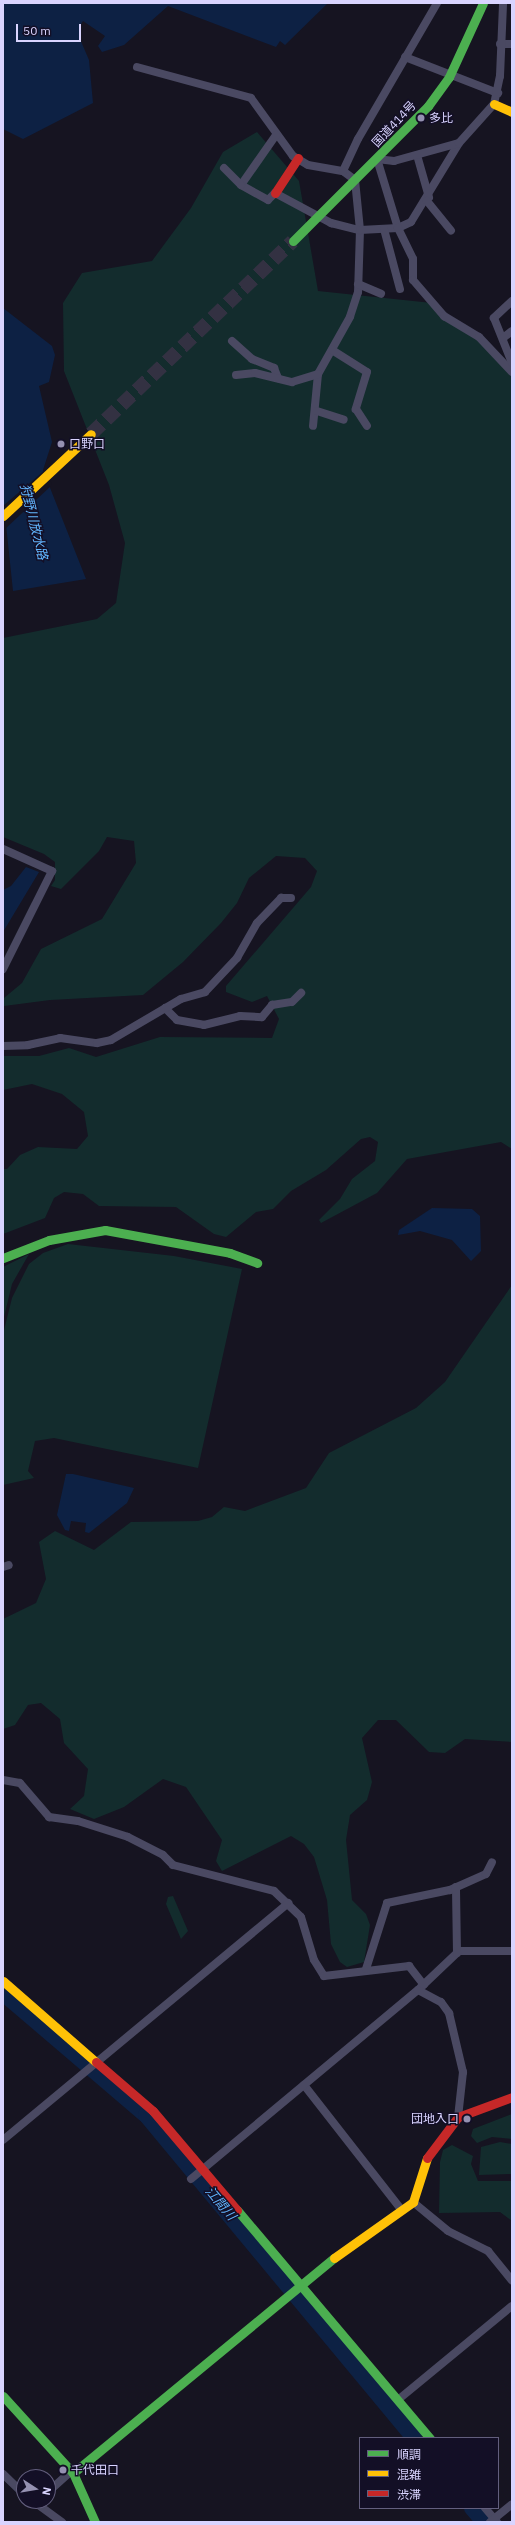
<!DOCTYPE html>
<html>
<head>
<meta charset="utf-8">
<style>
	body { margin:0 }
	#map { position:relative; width:515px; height:2525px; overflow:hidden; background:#161421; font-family:"IBM Plex Sans","Noto Sans JP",sans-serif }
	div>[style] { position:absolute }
	.green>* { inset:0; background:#132c2d }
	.water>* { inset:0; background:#0d2144 }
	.pier>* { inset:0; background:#161421 }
	.river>* { height:16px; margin:-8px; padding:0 8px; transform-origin:8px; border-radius:8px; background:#0d2144 }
	.highway-tunnel>* { height:14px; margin-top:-7px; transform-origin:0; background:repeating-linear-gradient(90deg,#333142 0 14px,transparent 0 21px) }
	.street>* { height:8px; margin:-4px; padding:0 4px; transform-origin:4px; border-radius:4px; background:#4a4962 }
	.fast>* { height:9px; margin:-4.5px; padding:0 4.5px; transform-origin:4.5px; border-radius:4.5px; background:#4caf50 }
	.slow>* { height:9px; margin:-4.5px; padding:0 4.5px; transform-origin:4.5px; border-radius:4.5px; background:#ffc107 }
	.jam>* { height:9px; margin:-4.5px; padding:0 4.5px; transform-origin:4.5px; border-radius:4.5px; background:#c62828 }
	.dots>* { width:11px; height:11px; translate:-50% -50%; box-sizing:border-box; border:2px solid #130f26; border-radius:50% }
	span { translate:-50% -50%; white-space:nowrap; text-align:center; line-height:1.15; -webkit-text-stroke:3px #130f26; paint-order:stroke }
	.poi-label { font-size:12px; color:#d9d4ff }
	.left { translate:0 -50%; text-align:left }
	.right { translate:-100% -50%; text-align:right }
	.street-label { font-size:12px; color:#d9d4ff }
	.water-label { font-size:13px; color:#62b6ff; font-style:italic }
	.frame { position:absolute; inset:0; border:4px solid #d9d4ff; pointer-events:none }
	.legend { position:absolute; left:359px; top:2437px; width:140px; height:72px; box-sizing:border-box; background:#130f26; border:1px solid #625e7d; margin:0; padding:5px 7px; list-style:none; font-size:12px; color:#d9d4ff }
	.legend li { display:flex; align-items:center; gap:8px; height:20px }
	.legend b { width:20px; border:1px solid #625e7d }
	.north { position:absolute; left:16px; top:2469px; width:40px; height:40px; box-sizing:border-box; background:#130f26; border:1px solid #625e7d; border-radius:50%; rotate:102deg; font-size:11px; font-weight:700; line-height:16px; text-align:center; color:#d9d4ff }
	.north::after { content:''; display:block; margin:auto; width:14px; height:18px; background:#9591b1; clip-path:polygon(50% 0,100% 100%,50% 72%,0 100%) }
	.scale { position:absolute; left:16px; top:24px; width:65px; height:18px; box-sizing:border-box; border:2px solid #d9d4ff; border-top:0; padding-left:5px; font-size:12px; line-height:14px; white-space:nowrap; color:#d9d4ff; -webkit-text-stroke:3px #130f26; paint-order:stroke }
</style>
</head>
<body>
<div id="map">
	<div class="green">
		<div style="clip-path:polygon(257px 132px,299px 181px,318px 291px,432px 303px,489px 347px,512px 374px,512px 1149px,501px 1142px,407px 1159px,377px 1193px,321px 1223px,319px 1220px,340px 1199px,352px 1179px,375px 1161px,378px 1142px,370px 1137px,361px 1139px,326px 1170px,291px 1191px,273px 1209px,256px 1212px,226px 1237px,214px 1234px,176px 1207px,99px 1206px,83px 1194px,64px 1192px,54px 1198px,45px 1218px,3px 1234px,3px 1169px,7px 1169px,20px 1155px,38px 1147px,77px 1149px,88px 1136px,84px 1112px,62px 1094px,32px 1084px,3px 1090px,3px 1056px,39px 1056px,69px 1048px,96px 1057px,160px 1037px,272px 1038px,279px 1019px,267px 996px,252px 1002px,226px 992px,226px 986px,311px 887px,317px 871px,305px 858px,276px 856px,249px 878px,237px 903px,221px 923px,183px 962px,143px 995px,50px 1000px,4px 1006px,4px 998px,22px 983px,41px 949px,102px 919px,136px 863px,134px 841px,107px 837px,99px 851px,61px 889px,51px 886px,55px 880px,55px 862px,44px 854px,3px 837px,3px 638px,97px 619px,116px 603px,125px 543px,109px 485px,64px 371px,63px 303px,82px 273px,152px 261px,191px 208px,223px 152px)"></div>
		<div style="clip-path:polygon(68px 1244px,174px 1256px,242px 1269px,198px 1468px,54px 1438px,35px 1441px,28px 1471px,34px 1478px,3px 1485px,3px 1334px,12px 1298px,29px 1264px,43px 1253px)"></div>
		<div style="clip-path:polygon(29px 1254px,12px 1284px,3px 1321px,3px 1267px)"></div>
		<div style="clip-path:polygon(512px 1285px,512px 1742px,465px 1739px,445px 1753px,429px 1752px,396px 1720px,378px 1720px,362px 1738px,372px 1782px,367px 1800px,350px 1815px,346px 1840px,352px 1900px,366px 1914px,370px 1925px,364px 1962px,347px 1967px,340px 1962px,331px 1944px,327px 1900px,314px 1857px,304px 1844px,291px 1836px,222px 1871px,216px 1861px,222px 1840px,186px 1787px,163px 1779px,124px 1807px,94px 1819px,70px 1809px,84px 1796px,88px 1769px,64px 1743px,60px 1719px,41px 1703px,28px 1705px,15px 1725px,3px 1729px,3px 1619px,36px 1603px,46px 1579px,39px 1542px,55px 1531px,94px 1550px,131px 1522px,198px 1521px,212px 1517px,224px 1507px,245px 1511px,306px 1488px,329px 1453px,416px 1408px,445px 1382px)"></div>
		<div style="clip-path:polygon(173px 1896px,188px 1931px,181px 1939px,166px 1904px,168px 1897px)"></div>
		<div style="clip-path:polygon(512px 2114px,512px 2139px,492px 2137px,477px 2143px,471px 2136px,473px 2129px)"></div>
		<div style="clip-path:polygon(500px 2142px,512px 2144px,512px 2174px,479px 2175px,481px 2147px)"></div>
		<div style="clip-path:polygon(452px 2145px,473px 2156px,471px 2164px,478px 2181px,512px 2181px,512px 2221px,500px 2212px,439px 2213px,440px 2162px,443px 2150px)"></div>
	</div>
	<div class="water">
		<div style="clip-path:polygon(3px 3px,328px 3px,285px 45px,280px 41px,276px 47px,168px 6px,124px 45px,102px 52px,98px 46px,105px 36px,83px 21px,79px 27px,80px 39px,89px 60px,93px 103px,23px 139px,3px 129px)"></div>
		<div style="clip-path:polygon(3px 308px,52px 346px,55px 355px,49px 382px,39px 386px,52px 442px,43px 470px,86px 579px,13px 591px,3px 496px)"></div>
		<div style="clip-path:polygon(26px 867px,39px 872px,3px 932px,3px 890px,11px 886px)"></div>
		<div style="clip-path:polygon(432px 1208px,472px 1209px,480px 1216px,481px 1251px,471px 1261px,452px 1240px,420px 1231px,398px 1235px,399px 1230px)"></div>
		<div style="clip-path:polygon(66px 1474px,73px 1474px,134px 1488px,127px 1503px,89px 1533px,85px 1532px,86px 1523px,71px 1521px,69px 1531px,65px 1530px,57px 1515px)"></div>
	</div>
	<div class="pier">
		<div style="clip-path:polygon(45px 470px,52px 485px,4px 530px,3px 506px)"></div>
	</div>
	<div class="river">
		<div style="left:3px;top:1993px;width:188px;rotate:40.5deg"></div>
		<div style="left:146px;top:2115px;width:420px;rotate:50.3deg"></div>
		<div style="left:472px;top:2508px;width:18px;rotate:49deg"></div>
	</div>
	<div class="highway-tunnel">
		<div style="left:91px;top:434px;width:279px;rotate:-43.7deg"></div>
	</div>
	<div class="street">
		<div style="left:500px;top:44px;width:12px"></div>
		<div style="left:405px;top:57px;width:100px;rotate:21.2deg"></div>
		<div style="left:137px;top:67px;width:118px;rotate:15.2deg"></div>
		<div style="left:251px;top:98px;width:72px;rotate:54.1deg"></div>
		<div style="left:293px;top:156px;width:17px;rotate:31deg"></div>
		<div style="left:308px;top:165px;width:36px;rotate:10deg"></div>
		<div style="left:343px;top:171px;width:15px;rotate:37deg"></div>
		<div style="left:355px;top:180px;width:50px;rotate:84.3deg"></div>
		<div style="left:360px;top:230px;width:62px;rotate:91.8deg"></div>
		<div style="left:358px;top:292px;width:26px;rotate:108deg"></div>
		<div style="left:350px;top:317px;width:65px;rotate:119.3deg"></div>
		<div style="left:318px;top:374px;width:52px;rotate:95.5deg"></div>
		<div style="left:276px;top:135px;width:61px;rotate:125deg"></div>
		<div style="left:241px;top:185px;width:31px;rotate:29deg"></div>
		<div style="left:268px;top:200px;width:10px;rotate:-45deg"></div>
		<div style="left:275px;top:193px;width:64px;rotate:28.2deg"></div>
		<div style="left:331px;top:223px;width:30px;rotate:14deg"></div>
		<div style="left:360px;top:230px;width:38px;rotate:-3deg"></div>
		<div style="left:398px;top:228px;width:14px;rotate:-25deg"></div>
		<div style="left:411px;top:222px;width:92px;rotate:-58.7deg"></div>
		<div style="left:417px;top:155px;width:44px;rotate:74.1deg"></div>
		<div style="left:377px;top:159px;width:72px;rotate:73.1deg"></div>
		<div style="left:398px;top:228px;width:34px;rotate:64deg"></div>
		<div style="left:413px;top:259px;width:21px;rotate:90deg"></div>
		<div style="left:413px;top:280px;width:48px;rotate:49.3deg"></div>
		<div style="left:444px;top:316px;width:41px;rotate:31deg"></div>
		<div style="left:479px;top:337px;width:48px;rotate:46.7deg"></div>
		<div style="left:377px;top:159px;width:17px;rotate:7deg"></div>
		<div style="left:394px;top:161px;width:67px;rotate:-15.5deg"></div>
		<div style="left:459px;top:143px;width:52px;rotate:-48.1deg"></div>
		<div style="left:494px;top:104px;width:29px;rotate:-78deg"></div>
		<div style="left:500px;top:76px;width:73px;rotate:-87.6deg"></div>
		<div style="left:224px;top:168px;width:24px;rotate:45deg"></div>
		<div style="left:343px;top:171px;width:35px;rotate:-65deg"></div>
		<div style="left:358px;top:139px;width:157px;rotate:-59.8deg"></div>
		<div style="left:427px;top:201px;width:38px;rotate:51deg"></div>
		<div style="left:384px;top:229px;width:62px;rotate:75.1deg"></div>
		<div style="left:358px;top:284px;width:25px;rotate:23deg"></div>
		<div style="left:512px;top:301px;width:25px;rotate:137deg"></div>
		<div style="left:494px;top:318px;width:48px;rotate:68.2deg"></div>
		<div style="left:503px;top:338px;width:11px;rotate:-38deg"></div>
		<div style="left:232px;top:341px;width:27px;rotate:42deg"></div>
		<div style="left:252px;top:359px;width:24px;rotate:22deg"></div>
		<div style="left:274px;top:368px;width:11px;rotate:68deg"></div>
		<div style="left:332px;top:350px;width:41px;rotate:32.2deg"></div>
		<div style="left:367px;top:372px;width:39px;rotate:107deg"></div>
		<div style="left:356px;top:409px;width:20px;rotate:57deg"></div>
		<div style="left:236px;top:375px;width:19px;rotate:-6deg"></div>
		<div style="left:255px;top:373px;width:38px;rotate:14deg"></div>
		<div style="left:292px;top:382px;width:27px;rotate:-17deg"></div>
		<div style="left:317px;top:411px;width:28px;rotate:18deg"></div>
		<div style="left:3px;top:849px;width:54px;rotate:24.2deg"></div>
		<div style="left:52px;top:871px;width:110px;rotate:116.6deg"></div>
		<div style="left:165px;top:1008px;width:17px;rotate:45deg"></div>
		<div style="left:177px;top:1020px;width:27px;rotate:10deg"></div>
		<div style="left:204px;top:1025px;width:37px;rotate:-14deg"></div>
		<div style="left:240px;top:1016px;width:22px;rotate:3deg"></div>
		<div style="left:262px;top:1017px;width:16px;rotate:-50deg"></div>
		<div style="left:272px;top:1005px;width:20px;rotate:-9deg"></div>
		<div style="left:292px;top:1002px;width:13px;rotate:-45deg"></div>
		<div style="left:3px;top:1046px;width:25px;rotate:-2deg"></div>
		<div style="left:28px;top:1045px;width:33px;rotate:-12deg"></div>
		<div style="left:60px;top:1038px;width:37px;rotate:8deg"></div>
		<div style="left:97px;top:1043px;width:14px;rotate:-12deg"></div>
		<div style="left:111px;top:1040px;width:81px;rotate:-30.4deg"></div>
		<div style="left:181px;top:999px;width:25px;rotate:-16deg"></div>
		<div style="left:205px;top:992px;width:47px;rotate:-46.7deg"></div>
		<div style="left:237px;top:958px;width:40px;rotate:-60.3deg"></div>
		<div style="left:257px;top:923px;width:35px;rotate:-46deg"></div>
		<div style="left:281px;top:898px;width:10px"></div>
		<div style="left:3px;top:1567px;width:6px;rotate:-18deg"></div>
		<div style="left:3px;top:1780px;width:17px;rotate:10deg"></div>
		<div style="left:20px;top:1783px;width:45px;rotate:49.5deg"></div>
		<div style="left:49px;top:1817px;width:29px;rotate:8deg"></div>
		<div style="left:78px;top:1821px;width:52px;rotate:17.7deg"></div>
		<div style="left:128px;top:1837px;width:39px;rotate:27deg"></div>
		<div style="left:163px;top:1855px;width:14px;rotate:45deg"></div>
		<div style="left:173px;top:1865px;width:104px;rotate:14.4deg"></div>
		<div style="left:274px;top:1891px;width:37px;rotate:44deg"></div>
		<div style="left:301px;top:1917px;width:45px;rotate:73.2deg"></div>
		<div style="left:314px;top:1960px;width:19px;rotate:58deg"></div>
		<div style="left:324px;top:1976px;width:86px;rotate:-6.7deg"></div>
		<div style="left:409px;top:1966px;width:24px;rotate:52deg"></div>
		<div style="left:458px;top:1951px;width:54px"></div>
		<div style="left:366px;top:1969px;width:69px;rotate:-72.3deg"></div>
		<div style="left:387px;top:1903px;width:64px;rotate:-11.7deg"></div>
		<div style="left:450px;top:1890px;width:39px;rotate:-24deg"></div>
		<div style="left:486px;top:1874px;width:13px;rotate:-63deg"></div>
		<div style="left:420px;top:1988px;width:51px;rotate:-43.4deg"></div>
		<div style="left:457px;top:1953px;width:66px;rotate:-90.9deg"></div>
		<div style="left:304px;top:2085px;width:157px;rotate:52deg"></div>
		<div style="left:3px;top:2140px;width:371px;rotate:-39.7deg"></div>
		<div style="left:191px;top:2179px;width:295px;rotate:-39.8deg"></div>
		<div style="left:418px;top:1990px;width:26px;rotate:28deg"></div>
		<div style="left:441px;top:2002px;width:14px;rotate:54deg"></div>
		<div style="left:449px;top:2013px;width:61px;rotate:76.7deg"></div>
		<div style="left:463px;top:2072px;width:45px;rotate:96.3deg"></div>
		<div style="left:413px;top:2202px;width:45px;rotate:39.6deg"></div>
		<div style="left:448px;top:2231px;width:45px;rotate:26.6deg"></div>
		<div style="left:488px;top:2251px;width:38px;rotate:51deg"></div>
		<div style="left:399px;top:2399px;width:146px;rotate:-39.5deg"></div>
		<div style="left:3px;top:2474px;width:29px;rotate:44deg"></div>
		<div style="left:48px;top:2492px;width:31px;rotate:-42deg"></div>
		<div style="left:33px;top:2501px;width:36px;rotate:36deg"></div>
		<div style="left:485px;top:2508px;width:18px;rotate:49deg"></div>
		<div style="left:490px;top:2522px;width:28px;rotate:-39deg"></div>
	</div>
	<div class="fast">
		<div style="left:293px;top:241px;width:191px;rotate:-45deg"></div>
		<div style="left:428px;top:106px;width:36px;rotate:-54deg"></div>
		<div style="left:449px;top:77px;width:81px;rotate:-65.3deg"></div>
		<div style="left:3px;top:1258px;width:49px;rotate:-21.4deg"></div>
		<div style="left:49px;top:1240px;width:57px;rotate:-10.1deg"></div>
		<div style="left:105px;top:1230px;width:127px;rotate:10.4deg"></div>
		<div style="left:230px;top:1253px;width:29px;rotate:20deg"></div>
		<div style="left:237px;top:2210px;width:299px;rotate:49.8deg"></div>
		<div style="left:3px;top:2396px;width:104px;rotate:47.7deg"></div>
		<div style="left:73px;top:2473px;width:54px;rotate:65.8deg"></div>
		<div style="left:73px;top:2473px;width:338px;rotate:-39.5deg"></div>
	</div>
	<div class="slow">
		<div style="left:494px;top:104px;width:20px;rotate:24deg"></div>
		<div style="left:3px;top:516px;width:120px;rotate:-43deg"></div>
		<div style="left:3px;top:1981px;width:123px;rotate:41.1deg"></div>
		<div style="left:334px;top:2258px;width:97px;rotate:-35.3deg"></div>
		<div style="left:413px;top:2202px;width:46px;rotate:-72.3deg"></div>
	</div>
	<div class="jam">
		<div style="left:275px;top:193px;width:42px;rotate:-56.7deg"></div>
		<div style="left:96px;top:2062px;width:75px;rotate:40.7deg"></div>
		<div style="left:153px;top:2111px;width:130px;rotate:49.7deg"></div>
		<div style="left:427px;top:2158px;width:51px;rotate:-52.9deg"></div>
		<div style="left:458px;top:2117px;width:58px;rotate:-20.3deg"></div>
	</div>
	<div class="dots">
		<div style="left:421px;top:118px;background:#9591b1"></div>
		<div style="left:61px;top:444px;background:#9591b1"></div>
		<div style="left:467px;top:2119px;background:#9591b1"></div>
		<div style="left:63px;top:2470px;background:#9591b1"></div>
	</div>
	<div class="poi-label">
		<span class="left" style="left:429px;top:118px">多比</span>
		<span class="left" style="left:69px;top:444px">口野口</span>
		<span class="right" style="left:459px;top:2119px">団地入口</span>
		<span class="left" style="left:71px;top:2470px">千代田口</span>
	</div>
	<div class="street-label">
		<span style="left:394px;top:124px;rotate:-47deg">国道414号</span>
	</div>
	<div class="water-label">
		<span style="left:33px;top:522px;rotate:76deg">狩野川放水路</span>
		<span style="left:220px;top:2204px;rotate:50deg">江間川</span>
	</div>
	<div class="frame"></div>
	<ul class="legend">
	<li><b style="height:5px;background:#4caf50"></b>順調</li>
	<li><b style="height:5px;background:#ffc107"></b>混雑</li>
	<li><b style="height:5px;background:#c62828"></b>渋滞</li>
	</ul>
	<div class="north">N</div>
	<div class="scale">50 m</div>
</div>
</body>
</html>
